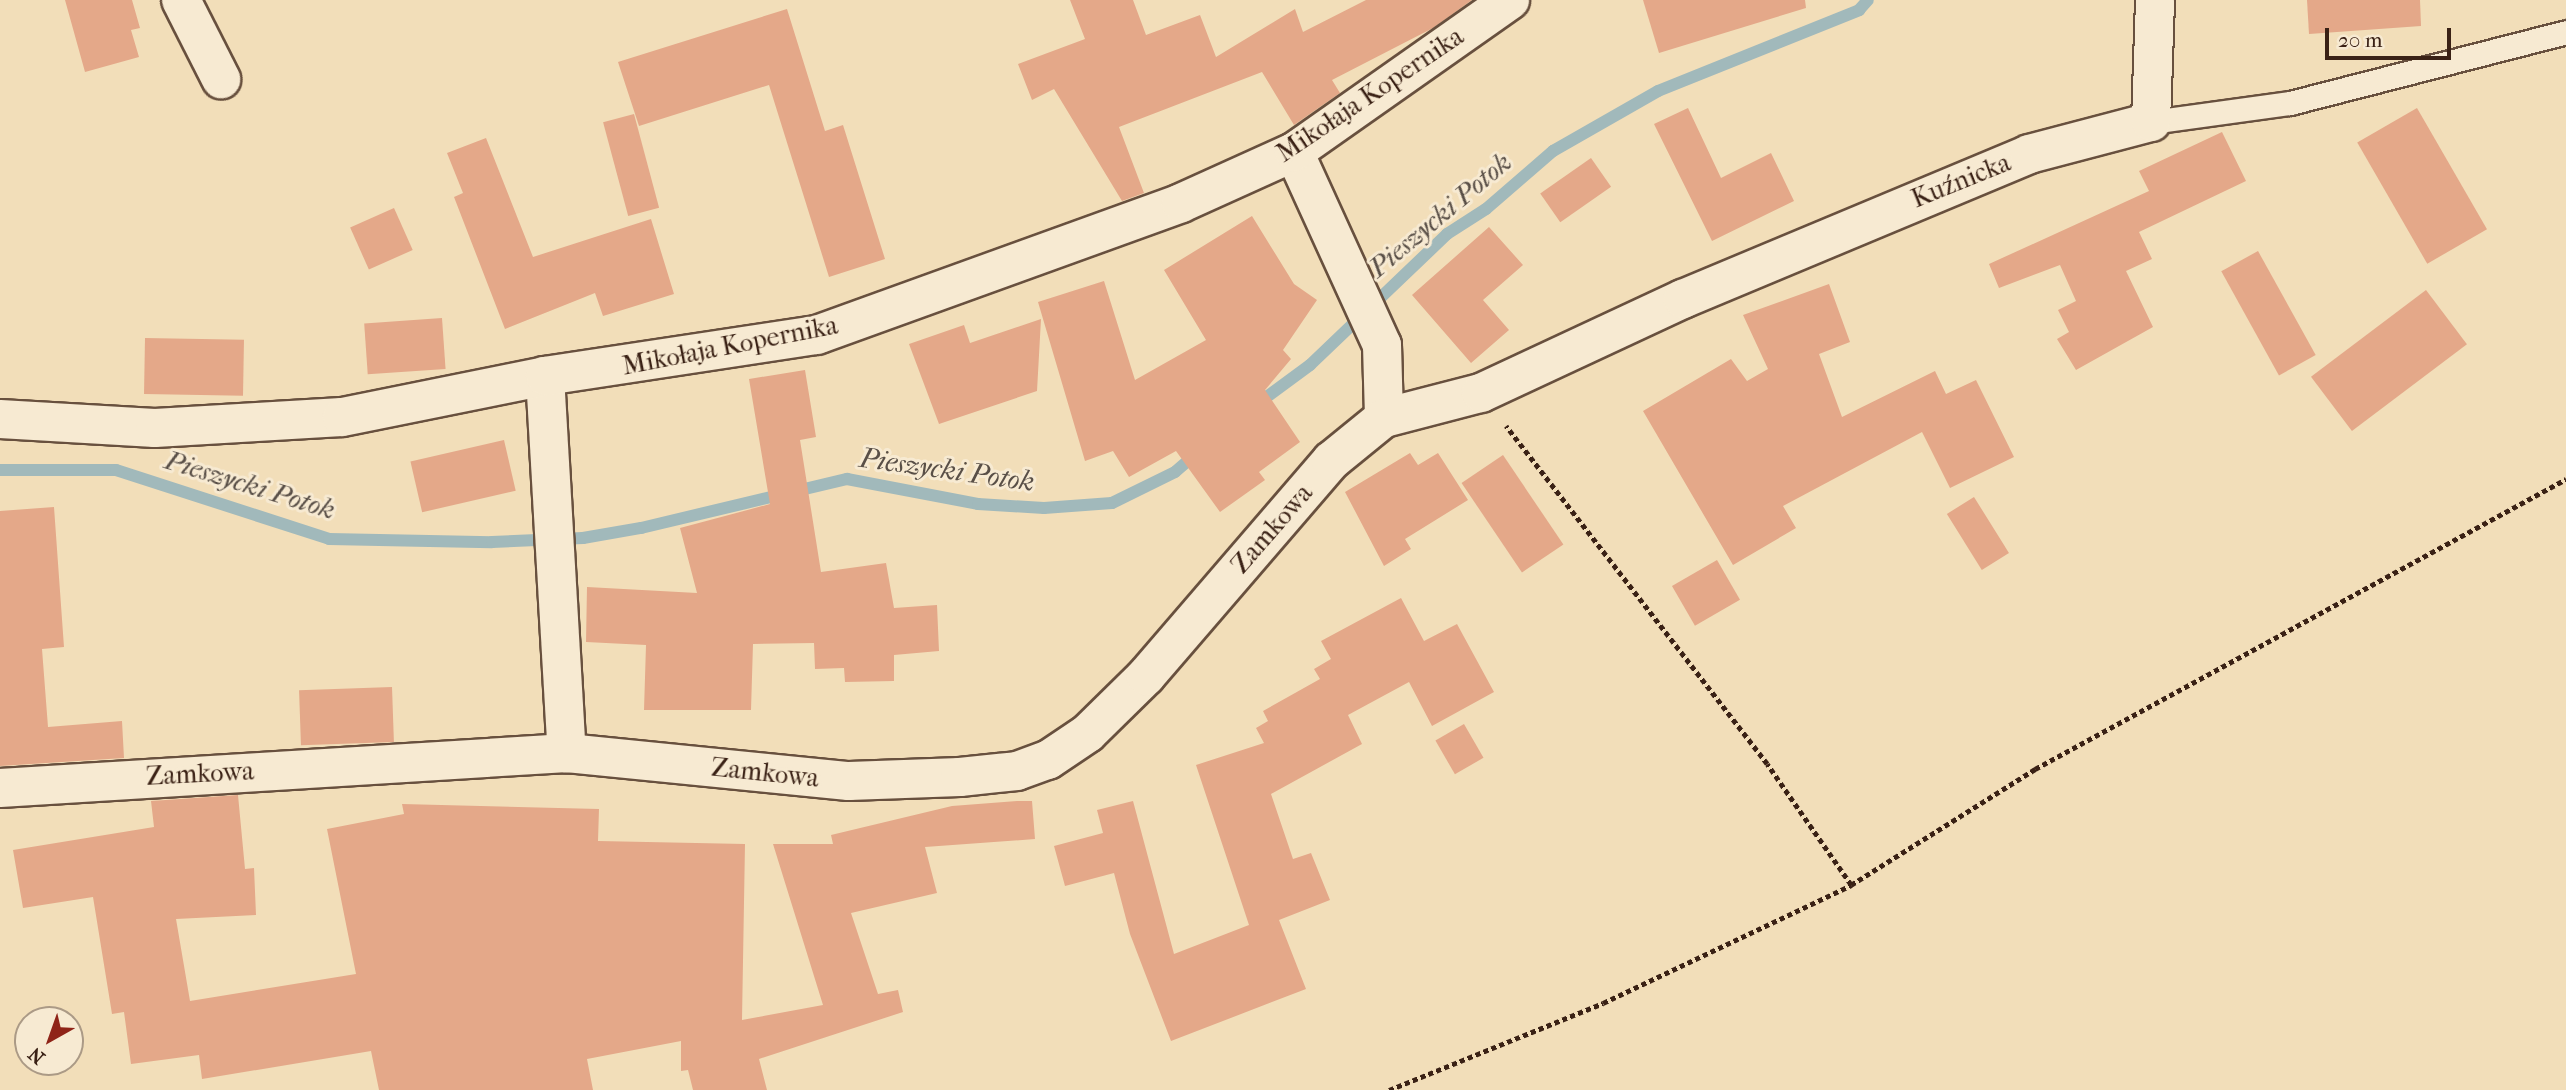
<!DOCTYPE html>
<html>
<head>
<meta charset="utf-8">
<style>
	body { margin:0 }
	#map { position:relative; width:2566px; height:1090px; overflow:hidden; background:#f2deb9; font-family:"IM FELL French Canon",serif }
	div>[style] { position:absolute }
	.stream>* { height:12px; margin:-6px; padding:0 6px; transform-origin:6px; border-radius:6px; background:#a1b9bb }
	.building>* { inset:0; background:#e4a889; transform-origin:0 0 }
	.path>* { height:4.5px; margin-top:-2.25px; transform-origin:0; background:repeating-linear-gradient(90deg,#3a2115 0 5px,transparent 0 8.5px) }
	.roads { filter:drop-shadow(2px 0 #68503e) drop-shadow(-2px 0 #68503e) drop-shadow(0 2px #68503e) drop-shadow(0 -2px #68503e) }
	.lane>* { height:23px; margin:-11.5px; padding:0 11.5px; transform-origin:11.5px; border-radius:11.5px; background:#f7ead2 }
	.street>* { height:38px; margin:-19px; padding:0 19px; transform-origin:19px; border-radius:19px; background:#f7ead2 }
	.secondary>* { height:38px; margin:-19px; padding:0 19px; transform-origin:19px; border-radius:19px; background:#f7ead2 }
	span { translate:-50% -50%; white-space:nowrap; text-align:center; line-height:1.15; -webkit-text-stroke:6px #f7ead2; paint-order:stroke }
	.street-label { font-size:26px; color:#3a2115 }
	.water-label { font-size:28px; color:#594f47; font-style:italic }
	.north { position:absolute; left:14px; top:1006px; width:70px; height:70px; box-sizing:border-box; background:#f7ead2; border:2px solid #ab9a86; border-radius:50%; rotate:220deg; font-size:19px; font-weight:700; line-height:28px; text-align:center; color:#3a2115 }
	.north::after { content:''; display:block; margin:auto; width:24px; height:32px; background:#8f2418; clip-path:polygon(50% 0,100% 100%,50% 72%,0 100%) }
	.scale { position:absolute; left:2325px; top:28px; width:126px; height:32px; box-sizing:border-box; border:4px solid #3a2115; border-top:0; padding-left:9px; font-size:21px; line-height:24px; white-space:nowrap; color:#3a2115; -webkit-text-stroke:5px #f7ead2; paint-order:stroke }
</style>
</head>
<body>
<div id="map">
	<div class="stream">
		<div style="left:1257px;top:404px;width:66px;rotate:-36.3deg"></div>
		<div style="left:1310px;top:365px;width:190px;rotate:-43.7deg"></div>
		<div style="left:1447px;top:234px;width:46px;rotate:-32.7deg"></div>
		<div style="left:1486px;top:209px;width:89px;rotate:-40.9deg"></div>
		<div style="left:1553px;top:151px;width:121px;rotate:-29.7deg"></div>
		<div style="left:1658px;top:91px;width:217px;rotate:-21.9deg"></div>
		<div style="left:1859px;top:10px;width:13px;rotate:-48deg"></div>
		<div style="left:0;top:470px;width:116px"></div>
		<div style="left:116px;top:470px;width:224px;rotate:17.9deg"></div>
		<div style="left:329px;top:539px;width:163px;rotate:1.1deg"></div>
		<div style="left:492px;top:542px;width:91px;rotate:-2.5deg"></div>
		<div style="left:583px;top:538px;width:59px;rotate:-9.8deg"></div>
		<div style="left:641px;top:528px;width:212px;rotate:-13.4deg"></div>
		<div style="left:847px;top:479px;width:133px;rotate:10.8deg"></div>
		<div style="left:978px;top:504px;width:66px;rotate:3.5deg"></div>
		<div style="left:1044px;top:508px;width:68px;rotate:-4.2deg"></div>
		<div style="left:1112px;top:503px;width:70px;rotate:-26.2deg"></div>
		<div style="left:1175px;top:472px;width:29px;rotate:-41deg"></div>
	</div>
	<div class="building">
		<div style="clip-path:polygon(65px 0,132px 0,140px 28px,131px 30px,139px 57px,85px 72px)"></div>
		<div style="clip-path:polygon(1070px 0,1133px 0,1146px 35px,1200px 15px,1216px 57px,1295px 9px,1303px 32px,1366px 0,1472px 0,1433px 28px,1332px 80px,1340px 93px,1294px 125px,1262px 72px,1119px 127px,1144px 193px,1122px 201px,1054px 89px,1032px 100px,1018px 64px,1085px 39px)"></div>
		<div style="clip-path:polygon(1643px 0,1805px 0,1806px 8px,1659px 53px)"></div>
		<div style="clip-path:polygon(2307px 0,2420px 0,2421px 26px,2309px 34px)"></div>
		<div style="clip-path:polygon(787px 9px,825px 131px,843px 125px,885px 259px,829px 277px,769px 85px,639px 126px,618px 62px)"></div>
		<div style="clip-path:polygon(1688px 108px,1721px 178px,1771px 153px,1794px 201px,1712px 241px,1654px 124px)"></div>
		<div style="left:2417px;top:108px;width:140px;height:69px;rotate:60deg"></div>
		<div style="left:634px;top:114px;width:97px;height:32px;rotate:75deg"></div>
		<div style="clip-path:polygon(2222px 132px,2246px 181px,2139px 232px,2152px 259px,2126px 271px,2153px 327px,2076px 370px,2057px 339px,2069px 332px,2058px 310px,2076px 301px,2060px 265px,1999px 288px,1989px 264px,2149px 191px,2139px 171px)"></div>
		<div style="clip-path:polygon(486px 138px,533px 257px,651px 219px,674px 294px,603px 316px,595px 293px,505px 329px,454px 197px,463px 193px,447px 153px)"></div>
		<div style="left:1591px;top:158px;width:35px;height:62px;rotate:55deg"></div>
		<div style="left:394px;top:208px;width:46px;height:48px;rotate:66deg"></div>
		<div style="clip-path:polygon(1252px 216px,1294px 284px,1317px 300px,1283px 350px,1291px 359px,1265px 390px,1300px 442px,1259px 472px,1265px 480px,1220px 512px,1176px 451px,1129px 477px,1113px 451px,1085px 461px,1038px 302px,1104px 281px,1135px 380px,1206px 340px,1164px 270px)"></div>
		<div style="clip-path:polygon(1489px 227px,1523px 265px,1483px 300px,1509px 330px,1471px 363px,1412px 295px)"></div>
		<div style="left:2258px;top:251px;width:119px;height:42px;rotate:61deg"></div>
		<div style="clip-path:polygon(1829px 284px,1850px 342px,1819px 354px,1842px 417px,1935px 371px,1946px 394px,1976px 380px,2014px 457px,1950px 488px,1922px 432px,1783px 506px,1796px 528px,1733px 565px,1643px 411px,1731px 359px,1747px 381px,1768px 369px,1743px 315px)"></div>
		<div style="left:2426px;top:290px;width:68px;height:144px;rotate:53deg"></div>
		<div style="left:442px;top:318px;width:51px;height:78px;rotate:86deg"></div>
		<div style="clip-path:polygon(1041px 319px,1037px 391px,939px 424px,909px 344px,964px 325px,970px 343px)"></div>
		<div style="left:145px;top:338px;width:99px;height:56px;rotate:1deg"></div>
		<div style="clip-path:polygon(805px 370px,816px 437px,800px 440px,821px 572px,886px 563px,894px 608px,937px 605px,939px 651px,894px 655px,894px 681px,845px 682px,844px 668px,815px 669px,814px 643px,753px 644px,751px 710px,644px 710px,646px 645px,586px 642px,587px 587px,697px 593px,680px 528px,770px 504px,749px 379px)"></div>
		<div style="left:504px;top:440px;width:52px;height:96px;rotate:77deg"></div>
		<div style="clip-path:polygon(1410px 453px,1418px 465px,1438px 453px,1468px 500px,1405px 539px,1411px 549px,1384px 566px,1345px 492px)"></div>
		<div style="left:1503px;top:455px;width:108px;height:50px;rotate:56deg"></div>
		<div style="left:1974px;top:497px;width:66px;height:32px;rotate:58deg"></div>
		<div style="clip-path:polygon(54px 507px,64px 647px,42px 649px,48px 727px,122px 721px,124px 758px,0 766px,0 511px)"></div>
		<div style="left:1717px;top:560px;width:46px;height:52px;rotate:60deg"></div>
		<div style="clip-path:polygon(1401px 598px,1424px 641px,1457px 624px,1494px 692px,1432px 726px,1409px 682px,1348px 715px,1362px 744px,1271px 794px,1293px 859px,1311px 853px,1330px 900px,1279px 920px,1306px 989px,1171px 1041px,1130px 934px,1114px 873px,1065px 886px,1054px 846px,1103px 833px,1097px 810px,1133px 801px,1174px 954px,1249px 925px,1196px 765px,1264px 743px,1256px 728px,1268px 721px,1263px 711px,1320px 679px,1314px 669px,1331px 659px,1321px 641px)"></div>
		<div style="left:392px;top:687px;width:55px;height:93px;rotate:88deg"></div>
		<div style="left:1464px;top:724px;width:39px;height:33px;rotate:60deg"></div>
		<div style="clip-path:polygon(238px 795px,245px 869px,254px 868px,256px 915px,176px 919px,190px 1001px,356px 974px,327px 829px,404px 814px,402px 804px,599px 809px,598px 841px,745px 844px,742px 1020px,823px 1005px,773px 844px,833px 844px,831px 835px,952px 806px,1017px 801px,1032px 801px,1035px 839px,925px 847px,937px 893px,851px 913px,878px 994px,898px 990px,903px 1012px,759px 1059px,767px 1090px,693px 1090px,688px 1070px,681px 1071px,681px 1041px,587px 1059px,593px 1090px,379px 1090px,371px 1051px,202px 1079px,199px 1055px,131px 1064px,124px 1012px,112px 1014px,93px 897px,23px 908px,13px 850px,154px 827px,151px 801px)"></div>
	</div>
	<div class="path">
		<div style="left:1851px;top:885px;width:218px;rotate:-32.2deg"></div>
		<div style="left:2035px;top:769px;width:605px;rotate:-28.64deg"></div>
		<div style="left:1389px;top:1090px;width:231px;rotate:-22.1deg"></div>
		<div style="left:1603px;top:1003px;width:275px;rotate:-25.4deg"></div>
		<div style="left:1851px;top:885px;width:147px;rotate:-124.8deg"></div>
		<div style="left:1767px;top:764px;width:427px;rotate:-127.7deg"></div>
	</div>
	<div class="roads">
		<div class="lane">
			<div style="left:2151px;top:122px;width:140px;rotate:-7.8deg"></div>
			<div style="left:2290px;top:103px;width:285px;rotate:-14.4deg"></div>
		</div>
		<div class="street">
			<div style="left:181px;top:0;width:89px;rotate:63.1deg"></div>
			<div style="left:1294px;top:152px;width:212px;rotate:65.5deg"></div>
			<div style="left:1382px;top:345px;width:73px;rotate:88.4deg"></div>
			<div style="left:545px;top:376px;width:378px;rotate:86.7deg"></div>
			<div style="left:0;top:788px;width:568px;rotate:-3.53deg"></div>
			<div style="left:567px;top:753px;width:283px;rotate:5.7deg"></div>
			<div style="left:849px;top:781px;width:111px;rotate:-2.1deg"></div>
			<div style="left:960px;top:777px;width:57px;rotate:-6deg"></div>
			<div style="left:1017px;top:771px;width:33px;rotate:-20deg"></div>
			<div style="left:1048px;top:760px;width:48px;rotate:-34deg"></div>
			<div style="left:1088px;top:733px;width:81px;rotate:-44.5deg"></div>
			<div style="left:1146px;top:676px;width:284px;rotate:-49.3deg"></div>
			<div style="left:1331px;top:461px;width:68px;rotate:-39.1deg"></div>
			<div style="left:1384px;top:418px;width:100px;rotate:-14.5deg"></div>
			<div style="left:1481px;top:393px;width:223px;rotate:-25deg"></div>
			<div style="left:1683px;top:299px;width:375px;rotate:-22.7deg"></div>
			<div style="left:2029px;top:154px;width:126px;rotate:-14.7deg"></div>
			<div style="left:2151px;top:122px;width:122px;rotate:-88.1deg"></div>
		</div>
		<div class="secondary">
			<div style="left:0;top:419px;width:155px;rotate:3.3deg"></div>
			<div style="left:155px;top:428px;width:187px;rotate:-3.4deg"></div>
			<div style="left:342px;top:417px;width:207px;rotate:-11.4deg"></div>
			<div style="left:545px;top:376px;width:275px;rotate:-8.6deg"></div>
			<div style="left:817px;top:335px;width:387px;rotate:-19.9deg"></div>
			<div style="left:1181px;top:203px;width:124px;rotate:-24.3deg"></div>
			<div style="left:1294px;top:152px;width:264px;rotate:-35.1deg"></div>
		</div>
	</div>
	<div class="street-label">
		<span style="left:1370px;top:95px;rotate:-34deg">Mikołaja Kopernika</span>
		<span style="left:1961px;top:181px;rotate:-22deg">Kuźnicka</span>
		<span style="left:730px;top:346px;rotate:-11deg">Mikołaja Kopernika</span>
		<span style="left:1272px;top:529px;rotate:-49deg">Zamkowa</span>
		<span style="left:765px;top:773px;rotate:6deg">Zamkowa</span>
		<span style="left:200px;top:774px;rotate:-3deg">Zamkowa</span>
	</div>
	<div class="water-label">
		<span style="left:1440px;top:215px;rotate:-40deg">Pieszycki Potok</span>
		<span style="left:947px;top:470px;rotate:8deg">Pieszycki Potok</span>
		<span style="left:250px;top:485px;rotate:17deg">Pieszycki Potok</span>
	</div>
	<div class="north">N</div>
	<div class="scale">20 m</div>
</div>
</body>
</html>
